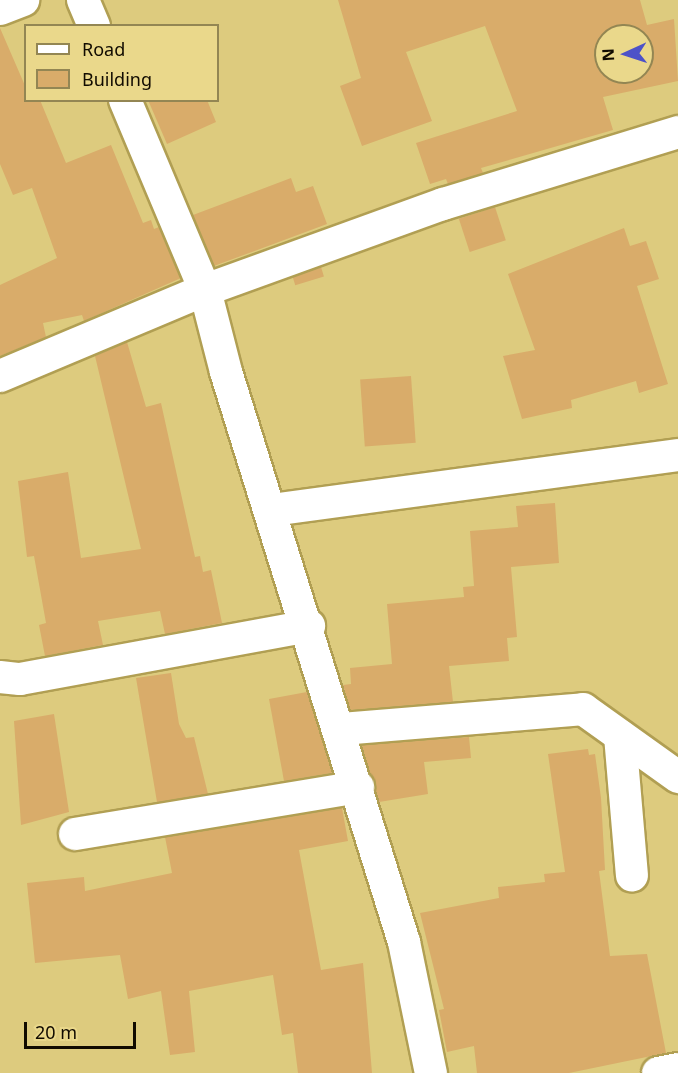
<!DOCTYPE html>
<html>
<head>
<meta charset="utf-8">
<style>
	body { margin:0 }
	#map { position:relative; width:678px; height:1073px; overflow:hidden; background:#ddcb7e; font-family:"Noto Sans",sans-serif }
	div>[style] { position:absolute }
	.building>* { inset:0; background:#d9ac6a; transform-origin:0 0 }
	.roads { filter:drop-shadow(2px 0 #b19f53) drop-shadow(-2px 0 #b19f53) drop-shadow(0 2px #b19f53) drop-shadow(0 -2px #b19f53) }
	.minor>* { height:32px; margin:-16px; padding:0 16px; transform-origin:16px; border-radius:16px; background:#fff }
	span { translate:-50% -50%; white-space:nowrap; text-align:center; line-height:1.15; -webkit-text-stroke:4.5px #ead88b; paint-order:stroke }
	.legend { position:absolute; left:24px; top:24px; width:195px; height:78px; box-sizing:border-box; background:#ead88b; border:2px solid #938653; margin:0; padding:8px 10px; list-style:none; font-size:18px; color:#110b00 }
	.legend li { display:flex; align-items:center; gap:12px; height:30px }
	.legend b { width:30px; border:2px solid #938653 }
	.north { position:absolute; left:594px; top:24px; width:60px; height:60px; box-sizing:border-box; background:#ead88b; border:2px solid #938653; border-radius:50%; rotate:267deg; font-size:16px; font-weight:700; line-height:24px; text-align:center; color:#110b00 }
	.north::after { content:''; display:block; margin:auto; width:21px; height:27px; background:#4d52c8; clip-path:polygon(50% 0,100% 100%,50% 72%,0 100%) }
	.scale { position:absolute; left:24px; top:1022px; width:112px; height:27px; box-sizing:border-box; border:3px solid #110b00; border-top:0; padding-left:8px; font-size:18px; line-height:21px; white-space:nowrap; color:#110b00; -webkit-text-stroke:4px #ead88b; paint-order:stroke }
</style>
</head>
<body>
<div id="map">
	<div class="building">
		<div style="clip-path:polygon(evenodd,338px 0,640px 0,647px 25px,674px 19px,678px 81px,603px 97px,613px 130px,481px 168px,483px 173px,448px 184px,446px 179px,430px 184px,416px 143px,517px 111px,485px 26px,406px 52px,432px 121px,362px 146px,340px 86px,361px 78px,338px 0,606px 36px,642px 36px,642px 72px,606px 72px,606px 36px)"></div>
		<div style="clip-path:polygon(0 28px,26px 88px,26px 100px,40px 100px,66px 163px,111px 145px,143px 223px,151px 220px,154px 229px,159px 227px,181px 278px,84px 321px,82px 315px,43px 323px,46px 337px,0 356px,0 285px,57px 258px,32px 188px,13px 195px,0 164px)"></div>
		<div style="clip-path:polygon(148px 100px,207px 100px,216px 122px,167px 144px)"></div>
		<div style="clip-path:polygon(291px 178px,296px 192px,313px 186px,327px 224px,214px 266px,193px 215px)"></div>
		<div style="left:495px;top:207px;width:35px;height:38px;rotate:72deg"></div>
		<div style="clip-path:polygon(624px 228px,630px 246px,646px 241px,659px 279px,637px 286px,668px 384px,639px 393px,636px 381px,571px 400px,572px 408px,522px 419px,503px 356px,535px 350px,508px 274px)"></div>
		<div style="left:321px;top:267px;width:10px;height:30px;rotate:73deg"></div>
		<div style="clip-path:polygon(127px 342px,146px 407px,161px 403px,195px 557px,200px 556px,203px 572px,211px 570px,222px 623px,165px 634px,160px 611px,98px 621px,103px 645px,45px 656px,39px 625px,46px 623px,34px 556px,27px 557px,18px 481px,68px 472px,81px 558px,141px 549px,95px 356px)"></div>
		<div style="left:411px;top:376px;width:67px;height:51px;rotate:86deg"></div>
		<div style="clip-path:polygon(555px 503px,559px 563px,511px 567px,517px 637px,507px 638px,509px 661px,449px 666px,453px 702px,350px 710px,343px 685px,351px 684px,350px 668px,392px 664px,387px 604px,464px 597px,463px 587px,474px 586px,470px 531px,518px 527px,516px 506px)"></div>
		<div style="clip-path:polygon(171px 673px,179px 724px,186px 738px,194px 737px,208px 794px,157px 802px,136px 678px)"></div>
		<div style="clip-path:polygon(307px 692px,332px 773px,284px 781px,269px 699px)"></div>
		<div style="clip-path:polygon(54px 714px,69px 812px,21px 825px,14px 721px)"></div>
		<div style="clip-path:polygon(469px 737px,471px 758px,424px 762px,428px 794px,379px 802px,361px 745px)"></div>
		<div style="clip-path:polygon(588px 749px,589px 755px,595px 754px,601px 798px,605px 870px,599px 871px,610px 956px,647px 954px,666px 1053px,569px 1073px,477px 1073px,474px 1046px,447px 1052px,439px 1010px,444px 1009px,420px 913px,499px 898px,498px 887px,545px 882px,544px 874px,565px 872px,548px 754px)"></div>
		<div style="clip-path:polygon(342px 808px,348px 841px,299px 850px,321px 970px,363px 963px,372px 1073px,298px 1073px,293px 1033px,282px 1035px,273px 975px,189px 991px,195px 1052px,170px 1055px,161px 991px,128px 999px,120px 955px,35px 963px,27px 883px,84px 877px,85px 891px,172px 873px,165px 837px)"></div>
	</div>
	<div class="roads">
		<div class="minor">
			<div style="left:83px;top:0;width:28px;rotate:67deg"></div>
			<div style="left:0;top:9px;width:25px;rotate:-21deg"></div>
			<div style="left:125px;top:100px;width:206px;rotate:67.2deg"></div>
			<div style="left:205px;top:290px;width:85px;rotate:75.6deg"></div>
			<div style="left:226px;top:372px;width:597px;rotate:72.66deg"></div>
			<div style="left:404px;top:942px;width:134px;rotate:78.4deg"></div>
			<div style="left:0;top:376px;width:222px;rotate:-22.8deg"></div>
			<div style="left:205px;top:290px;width:253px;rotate:-19.9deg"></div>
			<div style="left:443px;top:204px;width:246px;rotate:-17deg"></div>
			<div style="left:272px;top:510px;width:410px;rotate:-7.7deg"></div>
			<div style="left:0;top:677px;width:20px;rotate:6deg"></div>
			<div style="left:20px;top:679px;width:294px;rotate:-10.4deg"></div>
			<div style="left:342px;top:729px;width:242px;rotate:-4.7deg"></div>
			<div style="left:583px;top:709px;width:117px;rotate:35.6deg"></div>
			<div style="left:620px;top:736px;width:140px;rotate:85.1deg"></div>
			<div style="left:75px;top:834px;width:287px;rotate:-9.4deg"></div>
			<div style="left:658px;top:1073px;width:20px;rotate:-11deg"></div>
		</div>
	</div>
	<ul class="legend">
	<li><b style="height:8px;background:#fff"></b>Road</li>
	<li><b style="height:16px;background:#d9ac6a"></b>Building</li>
	</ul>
	<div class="north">N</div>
	<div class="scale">20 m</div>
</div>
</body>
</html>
